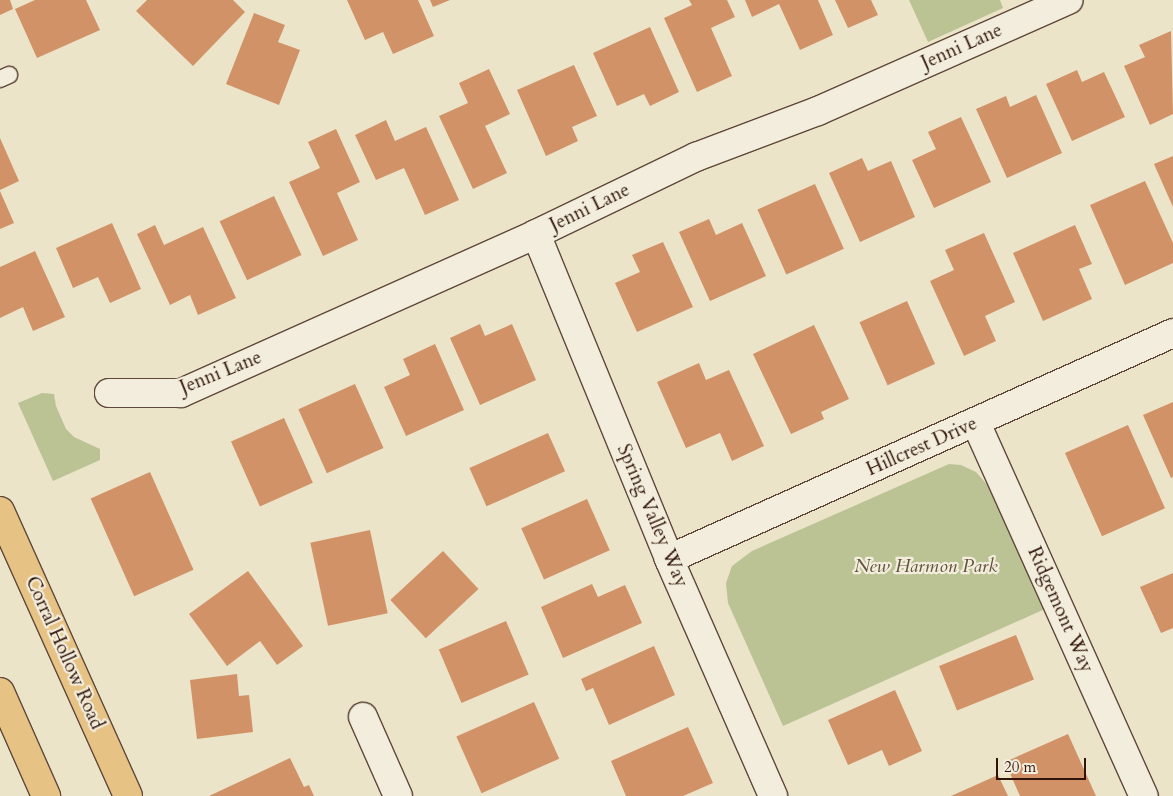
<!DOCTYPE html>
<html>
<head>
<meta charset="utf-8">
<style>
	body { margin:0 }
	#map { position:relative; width:1173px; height:796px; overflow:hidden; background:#ebe4c9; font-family:Cardo,serif }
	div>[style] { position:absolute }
	.green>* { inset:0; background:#bbc394 }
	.building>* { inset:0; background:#d19268; transform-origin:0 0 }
	.roads { filter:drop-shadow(1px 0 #5f483a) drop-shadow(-1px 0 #5f483a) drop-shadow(0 1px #5f483a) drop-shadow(0 -1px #5f483a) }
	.service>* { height:16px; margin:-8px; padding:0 8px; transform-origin:8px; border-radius:8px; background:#f2eddc }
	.minor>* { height:28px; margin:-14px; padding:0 14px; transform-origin:14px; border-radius:14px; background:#f2eddc }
	.primary>* { height:28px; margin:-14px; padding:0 14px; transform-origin:14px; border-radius:14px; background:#e6c284 }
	span { translate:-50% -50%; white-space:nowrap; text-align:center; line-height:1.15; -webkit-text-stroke:4.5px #f2eddc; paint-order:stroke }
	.street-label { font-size:19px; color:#30140a }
	.park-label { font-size:19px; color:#61513a; font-style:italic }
	.scale { position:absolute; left:996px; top:758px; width:90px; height:22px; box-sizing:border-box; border:2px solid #30140a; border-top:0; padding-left:6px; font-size:15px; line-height:18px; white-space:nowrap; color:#30140a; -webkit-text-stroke:4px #f2eddc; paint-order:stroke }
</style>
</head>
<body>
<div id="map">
	<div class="green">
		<div style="clip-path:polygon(909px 0,1000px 0,1003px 8px,928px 42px)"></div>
		<div style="clip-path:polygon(42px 393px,54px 394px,56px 406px,66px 429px,74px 437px,100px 449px,100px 460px,53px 481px,18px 403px)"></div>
		<div style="clip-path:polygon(949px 464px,961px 465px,976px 472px,990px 488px,1045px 609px,783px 726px,728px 603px,726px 583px,732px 566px,752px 551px)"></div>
	</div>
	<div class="building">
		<div style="clip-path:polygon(0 0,10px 0,13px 9px,0 15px)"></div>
		<div style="clip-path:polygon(35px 0,86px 0,100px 30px,37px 58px,15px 9px)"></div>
		<div style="clip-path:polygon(147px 0,233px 0,245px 12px,193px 66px,136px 11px)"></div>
		<div style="clip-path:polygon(347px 0,418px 0,434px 36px,393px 54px,383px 32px,365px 40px)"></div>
		<div style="clip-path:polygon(430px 0,450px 0,433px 7px)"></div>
		<div style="clip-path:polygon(689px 0,727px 0,735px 17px,711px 28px,732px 76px,697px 92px,664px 18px,692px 5px)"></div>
		<div style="clip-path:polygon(745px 0,818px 0,833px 35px,800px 50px,779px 4px,752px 17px)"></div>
		<div style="clip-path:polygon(835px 0,871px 0,878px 15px,848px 28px)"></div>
		<div style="clip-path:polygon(254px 13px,285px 25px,278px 42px,300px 50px,279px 105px,226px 84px)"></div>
		<div style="clip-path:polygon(650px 27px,679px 92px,650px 106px,644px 94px,617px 106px,593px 53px)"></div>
		<div style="clip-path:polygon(1171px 31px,1173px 114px,1150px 125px,1124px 66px,1145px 57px,1139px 45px)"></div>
		<div style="clip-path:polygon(574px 65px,597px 116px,572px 127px,578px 141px,546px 156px,517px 90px)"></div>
		<div style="clip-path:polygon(489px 69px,510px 114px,485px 126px,507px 173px,473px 189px,439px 116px,468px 103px,459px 83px)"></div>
		<div style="clip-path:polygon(1077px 70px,1082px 82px,1104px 72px,1125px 117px,1072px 141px,1046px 84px)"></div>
		<div style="clip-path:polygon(1036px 95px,1062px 153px,1007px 178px,976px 109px,1006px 96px,1010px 107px)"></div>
		<div style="clip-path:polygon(961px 117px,991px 182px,934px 208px,912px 160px,936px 149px,928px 132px)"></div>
		<div style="clip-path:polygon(386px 120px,395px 141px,426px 127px,459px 200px,425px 215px,404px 168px,376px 180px,355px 135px)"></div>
		<div style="clip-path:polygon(336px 129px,360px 182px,337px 193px,358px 240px,323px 256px,289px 182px,320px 168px,308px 142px)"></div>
		<div style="clip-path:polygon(0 138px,19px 181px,0 190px)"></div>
		<div style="clip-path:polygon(1173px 156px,1173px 207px,1154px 164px)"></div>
		<div style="clip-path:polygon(862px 158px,868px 171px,891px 161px,915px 217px,860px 242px,829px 173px)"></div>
		<div style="clip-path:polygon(1145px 181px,1173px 243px,1173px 263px,1125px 285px,1090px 205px)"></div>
		<div style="left:815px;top:184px;width:71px;height:63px;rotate:66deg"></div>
		<div style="clip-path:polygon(0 191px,14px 223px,0 229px)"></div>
		<div style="left:274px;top:196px;width:65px;height:60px;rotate:65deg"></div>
		<div style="clip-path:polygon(709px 219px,716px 235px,742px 223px,766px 276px,710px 301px,679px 232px)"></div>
		<div style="clip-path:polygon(112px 223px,141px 289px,110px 303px,98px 277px,73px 288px,56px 248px)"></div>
		<div style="clip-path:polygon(155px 225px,164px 245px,203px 227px,236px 298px,198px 315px,190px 295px,170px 305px,137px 234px)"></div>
		<div style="clip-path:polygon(1075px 225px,1092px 264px,1079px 269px,1092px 299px,1043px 321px,1013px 253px)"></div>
		<div style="clip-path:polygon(984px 233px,1015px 302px,985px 316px,996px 341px,964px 356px,930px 281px,954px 270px,945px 250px)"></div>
		<div style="clip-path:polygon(663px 242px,693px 307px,637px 332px,615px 283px,640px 272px,632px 255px)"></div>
		<div style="clip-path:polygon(35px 251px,65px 317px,33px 331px,23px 307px,0 318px,0 267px)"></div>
		<div style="left:907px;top:301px;width:69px;height:52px;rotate:66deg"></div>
		<div style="clip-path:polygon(480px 324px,485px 336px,512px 324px,536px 380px,480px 405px,450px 338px)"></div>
		<div style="clip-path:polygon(814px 325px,849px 399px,821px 412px,824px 419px,791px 434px,753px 354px)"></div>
		<div style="clip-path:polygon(435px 344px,464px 410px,406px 436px,384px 387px,410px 375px,403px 359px)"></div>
		<div style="clip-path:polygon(699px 363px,706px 380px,729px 370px,764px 446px,732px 461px,720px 433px,686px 448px,657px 382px)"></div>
		<div style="left:355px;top:384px;width:70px;height:62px;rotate:66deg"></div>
		<div style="clip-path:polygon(1173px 402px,1173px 477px,1171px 478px,1143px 415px)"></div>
		<div style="left:284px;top:418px;width:71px;height:58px;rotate:66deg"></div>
		<div style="left:1128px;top:425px;width:91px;height:69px;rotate:66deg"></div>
		<div style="left:548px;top:433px;width:42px;height:86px;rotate:66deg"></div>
		<div style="left:150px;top:472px;width:107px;height:65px;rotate:66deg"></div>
		<div style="left:587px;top:499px;width:56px;height:72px;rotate:66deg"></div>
		<div style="left:370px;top:530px;width:85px;height:61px;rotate:78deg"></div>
		<div style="left:443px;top:551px;width:52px;height:72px;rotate:47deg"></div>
		<div style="clip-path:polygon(248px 571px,303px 646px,277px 665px,260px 641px,227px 666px,189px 614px)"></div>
		<div style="clip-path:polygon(1173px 573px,1173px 628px,1161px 633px,1140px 587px)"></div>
		<div style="clip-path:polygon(592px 584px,598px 597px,625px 585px,642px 623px,563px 658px,541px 607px)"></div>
		<div style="left:506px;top:621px;width:58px;height:73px;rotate:67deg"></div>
		<div style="left:1016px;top:635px;width:48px;height:83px;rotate:68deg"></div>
		<div style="clip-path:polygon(654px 646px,675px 695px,609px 725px,593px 688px,586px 691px,581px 679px)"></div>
		<div style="clip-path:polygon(237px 674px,239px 696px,249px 695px,253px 732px,197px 739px,190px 680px)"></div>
		<div style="clip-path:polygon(895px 690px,922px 751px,889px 766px,882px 750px,848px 765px,828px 720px)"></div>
		<div style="left:534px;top:702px;width:62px;height:85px;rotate:66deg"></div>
		<div style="clip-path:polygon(688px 727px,713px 783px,683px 796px,626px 796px,611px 761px)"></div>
		<div style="clip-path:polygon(1068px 734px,1096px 796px,1020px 796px,1005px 762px)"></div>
		<div style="clip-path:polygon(290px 758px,304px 787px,309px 785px,314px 796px,209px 796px)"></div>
		<div style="clip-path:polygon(998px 775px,1008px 796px,951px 796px)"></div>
	</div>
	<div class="roads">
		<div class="service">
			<div style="left:0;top:79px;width:10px;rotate:-24deg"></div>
		</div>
		<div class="minor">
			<div style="left:536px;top:234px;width:351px;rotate:67.7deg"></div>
			<div style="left:669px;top:559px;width:259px;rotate:66.3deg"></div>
			<div style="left:109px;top:393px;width:72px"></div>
			<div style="left:181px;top:393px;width:389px;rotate:-24.1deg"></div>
			<div style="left:536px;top:234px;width:178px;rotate:-25.7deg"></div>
			<div style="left:696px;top:157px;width:130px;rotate:-20.7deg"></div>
			<div style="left:818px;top:111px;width:274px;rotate:-23.9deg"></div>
			<div style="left:976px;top:423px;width:409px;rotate:65.8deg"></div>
			<div style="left:669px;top:559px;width:552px;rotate:-24.15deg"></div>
			<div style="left:363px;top:717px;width:86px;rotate:66.1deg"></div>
		</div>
		<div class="primary">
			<div style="left:0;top:511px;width:312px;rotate:65.8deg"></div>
			<div style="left:0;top:692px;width:114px;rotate:66.1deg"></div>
		</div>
	</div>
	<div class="street-label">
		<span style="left:962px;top:47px;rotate:-24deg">Jenni Lane</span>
		<span style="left:590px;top:208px;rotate:-26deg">Jenni Lane</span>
		<span style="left:221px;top:373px;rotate:-22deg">Jenni Lane</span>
		<span style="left:922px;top:447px;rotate:-24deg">Hillcrest Drive</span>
		<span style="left:652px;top:516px;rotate:67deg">Spring Valley Way</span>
		<span style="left:1060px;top:610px;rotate:66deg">Ridgemont Way</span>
		<span style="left:64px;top:653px;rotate:66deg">Corral Hollow Road</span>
	</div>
	<div class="park-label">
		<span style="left:926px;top:567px">New Harmon Park</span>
	</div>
	<div class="scale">20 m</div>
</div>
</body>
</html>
